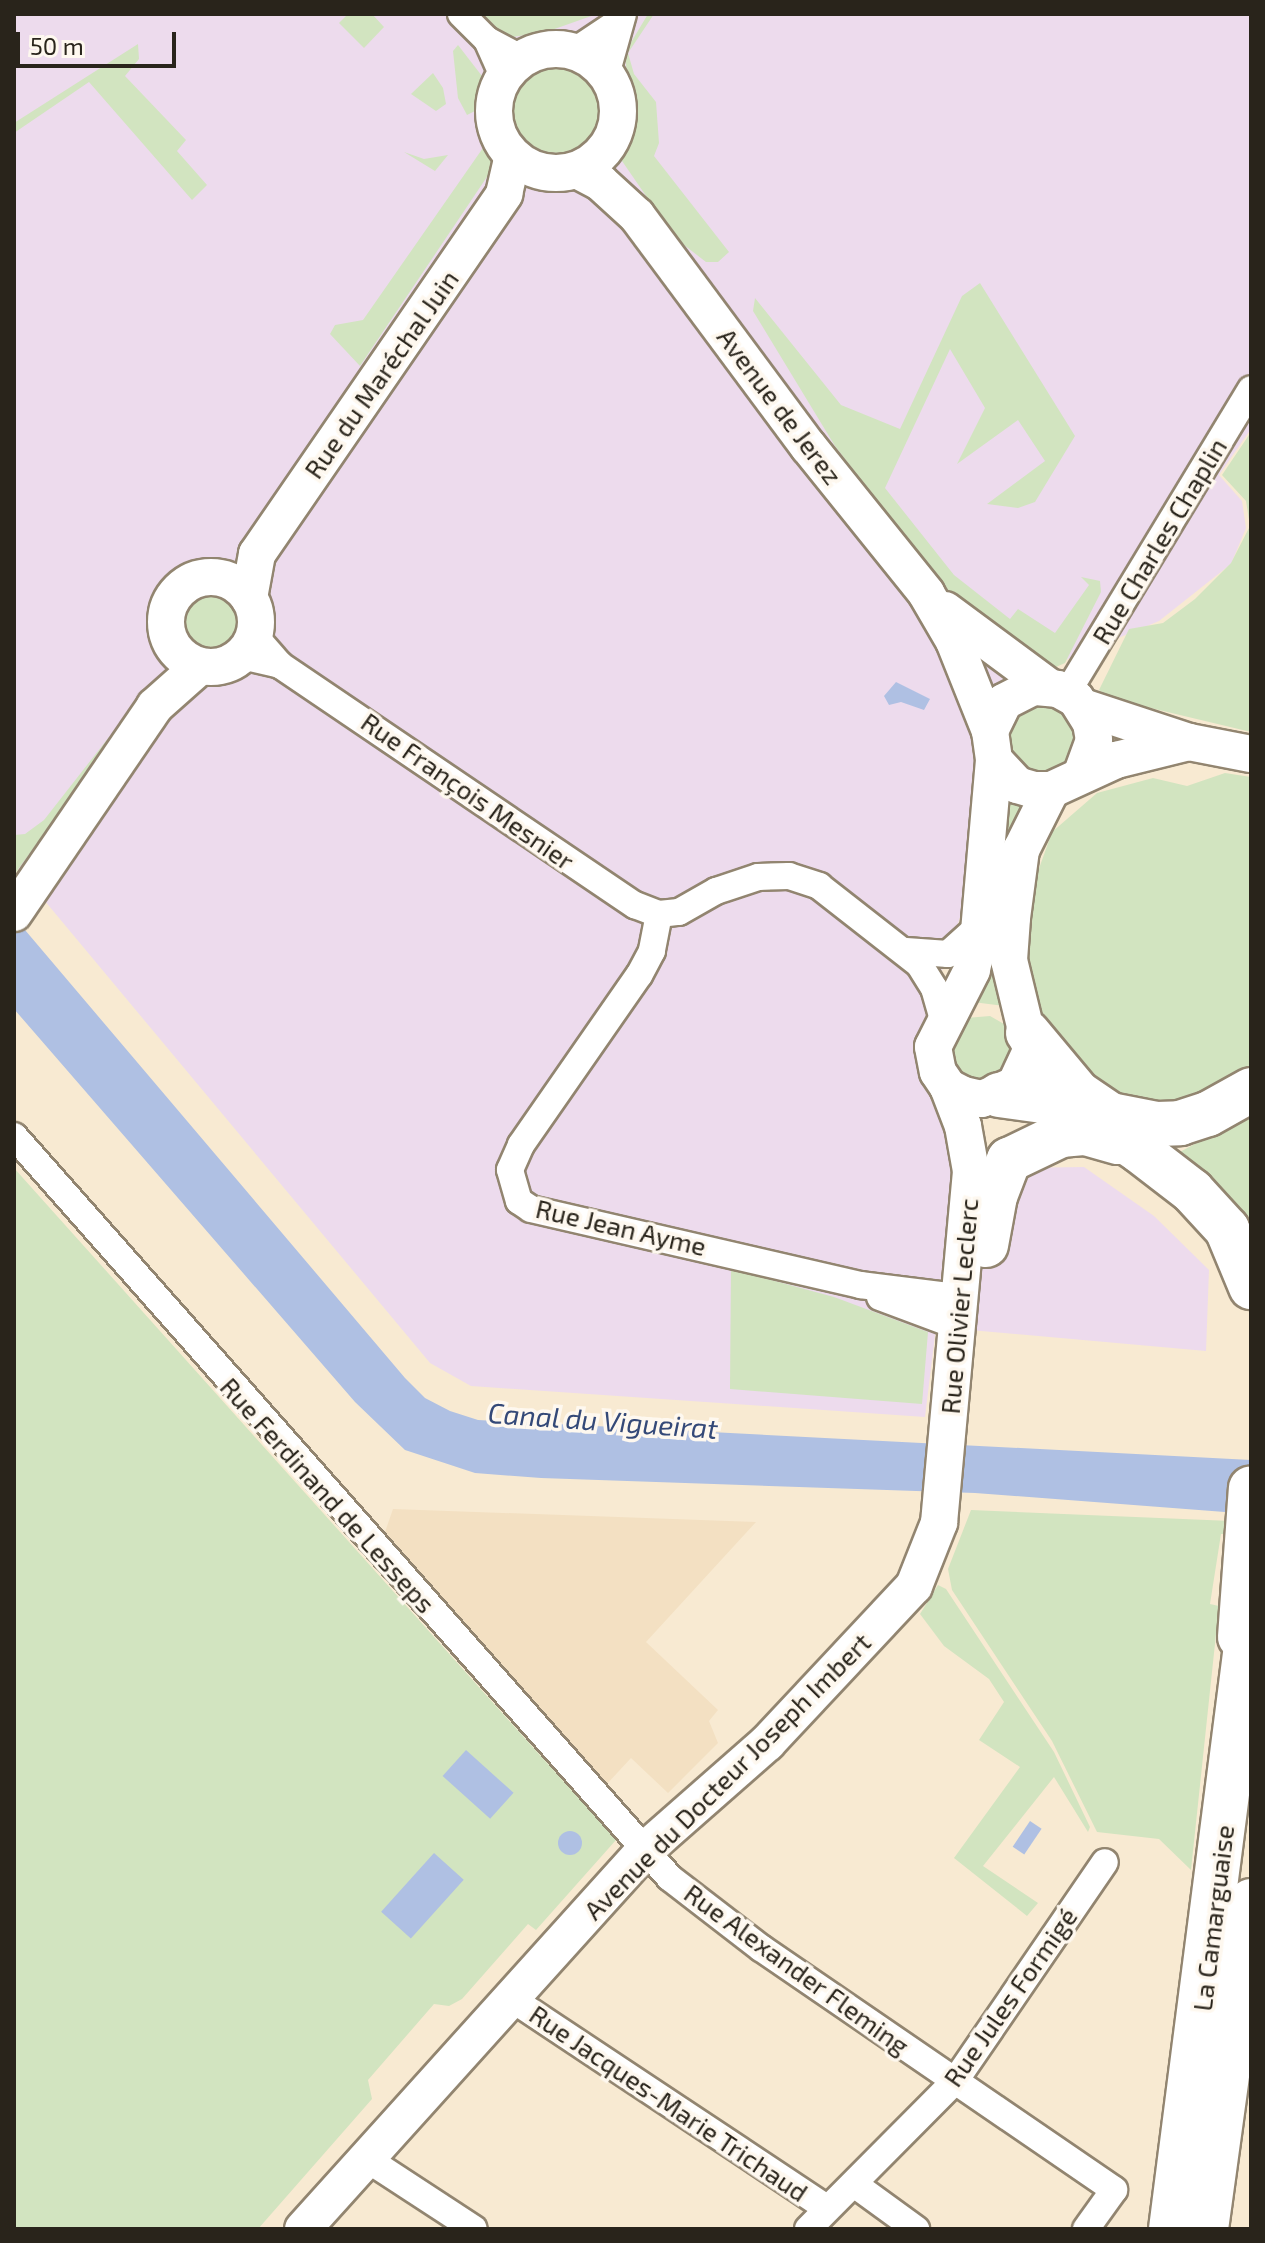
<!DOCTYPE html>
<html>
<head>
<meta charset="utf-8">
<style>
	body { margin:0 }
	#map { position:relative; width:1265px; height:2243px; overflow:hidden; background:#f8ead2; font-family:"Exo 2",sans-serif }
	div>[style] { position:absolute }
	.commercial>* { inset:0; background:#eddbed }
	.built>* { inset:0; background:#f3e0c2 }
	.green>* { inset:0; background:#d2e4c0 }
	.round { border-radius:50% }
	.water>* { inset:0; background:#afc0e3; transform-origin:0 0 }
	.roads { filter:drop-shadow(2px 0 #928570) drop-shadow(-2px 0 #928570) drop-shadow(0 2px #928570) drop-shadow(0 -2px #928570) }
	.street>* { height:26px; margin:-13px; padding:0 13px; transform-origin:13px; border-radius:13px; background:#fff }
	.secondary>* { height:36px; margin:-18px; padding:0 18px; transform-origin:18px; border-radius:18px; background:#fff }
	.secondary>.ring { margin:-18px; padding:0; box-sizing:content-box; background:none; border:36px solid #fff; border-radius:50% }
	.highway>* { height:44px; margin:-22px; padding:0 22px; transform-origin:22px; border-radius:22px; background:#fff }
	span { translate:-50% -50%; white-space:nowrap; text-align:center; line-height:1.15; -webkit-text-stroke:7px #fef8ef; paint-order:stroke }
	.street-label { font-size:26px; color:#29241b }
	.water-label { font-size:28px; color:#344978; font-style:italic }
	.frame { position:absolute; inset:0; border:16px solid #29241b; pointer-events:none }
	.scale { position:absolute; left:16px; top:32px; width:160px; height:36px; box-sizing:border-box; border:4px solid #29241b; border-top:0; padding-left:10px; font-size:24px; line-height:28px; white-space:nowrap; color:#29241b; -webkit-text-stroke:6px #fef8ef; paint-order:stroke }
</style>
</head>
<body>
<div id="map">
	<div class="commercial">
		<div style="clip-path:polygon(14px 14px,1251px 14px,1251px 429px,1219px 475px,1242px 501px,1246px 528px,1231px 564px,1159px 621px,1044px 669px,926px 1018px,919px 1072px,961px 1169px,1084px 1167px,1154px 1216px,1209px 1270px,1206px 1351px,936px 1327px,925px 1417px,471px 1386px,430px 1363px,14px 864px)"></div>
	</div>
	<div class="built">
		<div style="clip-path:polygon(393px 1509px,756px 1522px,646px 1642px,718px 1710px,709px 1721px,718px 1743px,668px 1793px,631px 1758px,606px 1785px,385px 1532px)"></div>
	</div>
	<div class="green">
		<div style="clip-path:polygon(348px 14px,372px 14px,384px 27px,364px 48px,339px 23px)"></div>
		<div style="clip-path:polygon(483px 14px,597px 14px,546px 32px,507px 38px)"></div>
		<div style="clip-path:polygon(648px 14px,654px 14px,628px 53px,634px 74px,656px 102px,659px 143px,654px 156px,729px 252px,718px 262px,706px 262px,675px 238px,622px 161px,633px 113px,625px 59px,630px 44px)"></div>
		<div style="clip-path:polygon(138px 44px,139px 59px,125px 76px,186px 140px,177px 151px,207px 185px,192px 200px,89px 82px,14px 133px,14px 123px)"></div>
		<div style="clip-path:polygon(458px 45px,492px 89px,481px 108px,467px 115px,458px 98px,453px 51px)"></div>
		<div class="round" style="left:513px;top:67px;width:86px;height:86px"></div>
		<div style="clip-path:polygon(433px 73px,443px 88px,446px 104px,436px 111px,411px 94px)"></div>
		<div style="clip-path:polygon(485px 145px,499px 159px,360px 366px,330px 334px,335px 325px,363px 320px)"></div>
		<div style="clip-path:polygon(404px 152px,424px 159px,448px 155px,435px 171px)"></div>
		<div style="clip-path:polygon(980px 283px,1075px 436px,1035px 502px,1018px 508px,987px 504px,1045px 461px,1018px 420px,957px 464px,985px 408px,950px 349px,885px 488px,954px 575px,1010px 619px,1018px 609px,1055px 633px,1089px 585px,1081px 577px,1100px 581px,1101px 592px,1065px 663px,1056px 667px,1041px 663px,971px 615px,937px 580px,835px 446px,753px 311px,755px 298px,841px 405px,900px 429px,962px 296px)"></div>
		<div style="clip-path:polygon(1251px 432px,1251px 732px,1113px 699px,1099px 690px,1129px 629px,1163px 623px,1195px 599px,1231px 563px,1250px 526px,1246px 501px,1222px 475px)"></div>
		<div class="round" style="left:178px;top:590px;width:64px;height:64px"></div>
		<div class="round" style="left:1007px;top:704px;width:68px;height:68px"></div>
		<div style="clip-path:polygon(109px 737px,113px 739px,14px 875px,14px 835px,25px 834px,44px 820px)"></div>
		<div style="clip-path:polygon(1225px 773px,1251px 777px,1251px 1071px,1184px 1109px,1130px 1105px,1087px 1081px,1051px 1038px,1033px 991px,1026px 944px,1036px 877px,1052px 832px,1097px 793px,1153px 778px,1187px 786px)"></div>
		<div style="clip-path:polygon(1000px 798px,1024px 802px,1003px 879px)"></div>
		<div style="clip-path:polygon(992px 960px,1004px 1006px,973px 1002px)"></div>
		<div style="clip-path:polygon(990px 1016px,1011px 1028px,1018px 1065px,964px 1088px,944px 1046px,966px 1018px)"></div>
		<div style="clip-path:polygon(1251px 1114px,1251px 1242px,1206px 1173px,1176px 1154px)"></div>
		<div style="clip-path:polygon(14px 1168px,616px 1840px,536px 1930px,528px 1924px,462px 1999px,449px 2006px,434px 2004px,368px 2080px,372px 2099px,258px 2229px,14px 2229px)"></div>
		<div style="clip-path:polygon(731px 1269px,834px 1297px,928px 1332px,922px 1404px,730px 1389px)"></div>
		<div style="clip-path:polygon(971px 1510px,1231px 1521px,1230px 1534px,1221px 1534px,1210px 1604px,1219px 1606px,1191px 1870px,1159px 1839px,1097px 1832px,1052px 1741px,952px 1590px,948px 1569px)"></div>
		<div style="clip-path:polygon(938px 1585px,946px 1589px,1054px 1752px,1090px 1827px,1088px 1832px,1054px 1777px,983px 1866px,1038px 1903px,1027px 1916px,954px 1858px,1020px 1767px,979px 1740px,1004px 1702px,989px 1679px,944px 1646px,920px 1614px)"></div>
	</div>
	<div class="water">
		<div style="clip-path:polygon(896px 682px,930px 699px,924px 710px,901px 702px,889px 705px,884px 696px)"></div>
		<div style="clip-path:polygon(14px 917px,405px 1378px,425px 1398px,450px 1411px,478px 1420px,1251px 1460px,1251px 1514px,975px 1493px,541px 1478px,475px 1473px,405px 1450px,355px 1402px,14px 1009px)"></div>
		<div style="left:466px;top:1750px;width:64px;height:35px;rotate:42deg"></div>
		<div style="left:1030px;top:1821px;width:14px;height:31px;rotate:34deg"></div>
		<div class="round" style="left:558px;top:1831px;width:24px;height:24px"></div>
		<div style="left:434px;top:1853px;width:40px;height:79px;rotate:42deg"></div>
	</div>
	<div class="roads">
		<div class="street">
			<div style="left:461px;top:14px;width:37px;rotate:45deg"></div>
			<div style="left:487px;top:40px;width:40px;rotate:28deg"></div>
			<div style="left:487px;top:40px;width:42px;rotate:65.9deg"></div>
			<div style="left:573px;top:52px;width:54px;rotate:-33.7deg"></div>
			<div style="left:606px;top:75px;width:63px;rotate:-74.4deg"></div>
			<div style="left:254px;top:635px;width:40px;rotate:49deg"></div>
			<div style="left:280px;top:665px;width:429px;rotate:34.1deg"></div>
			<div style="left:635px;top:905px;width:26px;rotate:21deg"></div>
			<div style="left:659px;top:914px;width:20px;rotate:-6deg"></div>
			<div style="left:679px;top:912px;width:43px;rotate:-29.6deg"></div>
			<div style="left:716px;top:891px;width:44px;rotate:-18.4deg"></div>
			<div style="left:758px;top:877px;width:31px;rotate:-2deg"></div>
			<div style="left:789px;top:876px;width:32px;rotate:18deg"></div>
			<div style="left:819px;top:886px;width:127px;rotate:38deg"></div>
			<div style="left:919px;top:964px;width:28px;rotate:58deg"></div>
			<div style="left:934px;top:988px;width:33px;rotate:74deg"></div>
			<div style="left:242px;top:656px;width:39px;rotate:13deg"></div>
			<div style="left:1067px;top:693px;width:355px;rotate:-58.8deg"></div>
			<div style="left:659px;top:914px;width:38px;rotate:101deg"></div>
			<div style="left:652px;top:951px;width:27px;rotate:118deg"></div>
			<div style="left:639px;top:975px;width:207px;rotate:124.8deg"></div>
			<div style="left:521px;top:1145px;width:27px;rotate:114deg"></div>
			<div style="left:510px;top:1170px;width:32px;rotate:74deg"></div>
			<div style="left:519px;top:1201px;width:14px;rotate:34deg"></div>
			<div style="left:531px;top:1209px;width:338px;rotate:13deg"></div>
			<div style="left:860px;top:1285px;width:99px;rotate:7deg"></div>
			<div style="left:906px;top:951px;width:42px;rotate:4.1deg"></div>
			<div style="left:948px;top:954px;width:43px;rotate:-42.2deg"></div>
			<div style="left:14px;top:1136px;width:990px;rotate:48.52deg"></div>
			<div style="left:670px;top:1878px;width:115px;rotate:37.6deg"></div>
			<div style="left:761px;top:1948px;width:428px;rotate:34.4deg"></div>
			<div style="left:1114px;top:2190px;width:48px;rotate:125.7deg"></div>
			<div style="left:880px;top:1297px;width:80px;rotate:20.5deg"></div>
			<div style="left:512px;top:1999px;width:376px;rotate:33.6deg"></div>
			<div style="left:364px;top:2157px;width:131px;rotate:33.2deg"></div>
			<div style="left:854px;top:2184px;width:77px;rotate:36deg"></div>
			<div style="left:808px;top:2229px;width:209px;rotate:-45.2deg"></div>
			<div style="left:955px;top:2081px;width:265px;rotate:-55.6deg"></div>
		</div>
		<div class="secondary">
			<div class="ring" style="left:494px;top:49px;width:88px;height:88px"></div>
			<div style="left:577px;top:170px;width:27px;rotate:28deg"></div>
			<div style="left:601px;top:183px;width:49px;rotate:42.5deg"></div>
			<div style="left:637px;top:216px;width:287px;rotate:53.4deg"></div>
			<div style="left:808px;top:446px;width:189px;rotate:51.2deg"></div>
			<div style="left:926px;top:593px;width:56px;rotate:59.7deg"></div>
			<div style="left:954px;top:641px;width:97px;rotate:68.2deg"></div>
			<div class="ring" style="left:166px;top:577px;width:54px;height:54px"></div>
			<div style="left:249px;top:598px;width:45px;rotate:-79.7deg"></div>
			<div style="left:257px;top:554px;width:437px;rotate:-55.5deg"></div>
			<div style="left:504px;top:194px;width:39px;rotate:-77deg"></div>
			<div style="left:945px;top:610px;width:129px;rotate:36.5deg"></div>
			<div style="left:1083px;top:707px;width:112px;rotate:18.3deg"></div>
			<div style="left:1189px;top:742px;width:63px;rotate:11deg"></div>
			<div style="left:994px;top:760px;width:184px;rotate:95deg"></div>
			<div style="left:978px;top:943px;width:28px;rotate:103deg"></div>
			<div style="left:972px;top:970px;width:86px;rotate:116.9deg"></div>
			<div style="left:933px;top:1047px;width:25px;rotate:79deg"></div>
			<div style="left:938px;top:1072px;width:18px;rotate:56deg"></div>
			<div style="left:948px;top:1087px;width:18px;rotate:27deg"></div>
			<div style="left:964px;top:1095px;width:18px;rotate:13deg"></div>
			<div style="left:982px;top:1099px;width:36px;rotate:-23deg"></div>
			<div style="left:1015px;top:1085px;width:38px;rotate:-65deg"></div>
			<div style="left:1031px;top:1051px;width:94px;rotate:-103.6deg"></div>
			<div style="left:1009px;top:960px;width:42px;rotate:-85.9deg"></div>
			<div style="left:1012px;top:918px;width:69px;rotate:-82.5deg"></div>
			<div style="left:1021px;top:850px;width:67px;rotate:-63.4deg"></div>
			<div style="left:1082px;top:773px;width:35px;rotate:-70deg"></div>
			<div style="left:1094px;top:740px;width:17px;rotate:-100deg"></div>
			<div style="left:1091px;top:723px;width:28px;rotate:-122deg"></div>
			<div style="left:1076px;top:699px;width:21px;rotate:-151deg"></div>
			<div style="left:1058px;top:689px;width:25px;rotate:-175deg"></div>
			<div style="left:1033px;top:687px;width:33px;rotate:153deg"></div>
			<div style="left:1004px;top:702px;width:32px;rotate:116deg"></div>
			<div style="left:990px;top:731px;width:29px;rotate:82deg"></div>
			<div style="left:994px;top:760px;width:34px;rotate:47deg"></div>
			<div style="left:1017px;top:785px;width:18px;rotate:16deg"></div>
			<div style="left:1034px;top:790px;width:17px"></div>
			<div style="left:1051px;top:790px;width:72px;rotate:-24.8deg"></div>
			<div style="left:1116px;top:760px;width:75px;rotate:-13.9deg"></div>
			<div style="left:14px;top:913px;width:250px;rotate:-55.7deg"></div>
			<div style="left:155px;top:706px;width:60px;rotate:-41.6deg"></div>
			<div style="left:303px;top:2229px;width:509px;rotate:-47.95deg"></div>
			<div style="left:644px;top:1851px;width:164px;rotate:-41.3deg"></div>
			<div style="left:767px;top:1743px;width:215px;rotate:-46.9deg"></div>
			<div style="left:914px;top:1586px;width:68px;rotate:-68.4deg"></div>
			<div style="left:939px;top:1523px;width:353px;rotate:-84.8deg"></div>
			<div style="left:971px;top:1171px;width:46px;rotate:-100.1deg"></div>
			<div style="left:963px;top:1126px;width:42px;rotate:-111deg"></div>
		</div>
		<div class="highway">
			<div style="left:1028px;top:1033px;width:78px;rotate:50.2deg"></div>
			<div style="left:1078px;top:1093px;width:40px;rotate:34deg"></div>
			<div style="left:1111px;top:1115px;width:47px;rotate:11.1deg"></div>
			<div style="left:1157px;top:1124px;width:23px;rotate:-2deg"></div>
			<div style="left:1180px;top:1123px;width:29px;rotate:-18deg"></div>
			<div style="left:1208px;top:1114px;width:49px;rotate:-29.2deg"></div>
			<div style="left:999px;top:1095px;width:73px;rotate:7.9deg"></div>
			<div style="left:1071px;top:1105px;width:83px;rotate:33.7deg"></div>
			<div style="left:1140px;top:1151px;width:66px;rotate:37.6deg"></div>
			<div style="left:1192px;top:1191px;width:52px;rotate:47.4deg"></div>
			<div style="left:1227px;top:1229px;width:63px;rotate:67.5deg"></div>
			<div style="left:986px;top:1245px;width:50px;rotate:-79.6deg"></div>
			<div style="left:995px;top:1196px;width:39px;rotate:-69deg"></div>
			<div style="left:1009px;top:1160px;width:58px;rotate:-25.7deg"></div>
			<div style="left:1061px;top:1135px;width:25px;rotate:-5deg"></div>
			<div style="left:1086px;top:1133px;width:33px;rotate:16deg"></div>
			<div style="left:1240px;top:1637px;width:149px;rotate:-85.8deg"></div>
			<div style="left:1171px;top:2229px;width:627px;rotate:-82.67deg"></div>
			<div style="left:1206px;top:2229px;width:331px;rotate:-82.2deg"></div>
		</div>
	</div>
	<div class="street-label">
		<span style="left:381px;top:374px;rotate:-55deg">Rue du Maréchal Juin</span>
		<span style="left:780px;top:406px;rotate:53deg">Avenue de Jerez</span>
		<span style="left:1159px;top:541px;rotate:-59deg">Rue Charles Chaplin</span>
		<span style="left:468px;top:791px;rotate:35deg">Rue François Mesnier</span>
		<span style="left:621px;top:1227px;rotate:13deg">Rue Jean Ayme</span>
		<span style="left:959px;top:1306px;rotate:-85deg">Rue Olivier Leclerc</span>
		<span style="left:328px;top:1495px;rotate:48deg">Rue Ferdinand de Lesseps</span>
		<span style="left:727px;top:1776px;rotate:-45deg">Avenue du Docteur Joseph Imbert</span>
		<span style="left:1213px;top:1918px;rotate:-83deg">La Camarguaise</span>
		<span style="left:797px;top:1969px;rotate:36deg">Rue Alexander Fleming</span>
		<span style="left:1010px;top:1997px;rotate:-55deg">Rue Jules Formigé</span>
		<span style="left:669px;top:2103px;rotate:34deg">Rue Jacques-Marie Trichaud</span>
	</div>
	<div class="water-label">
		<span style="left:603px;top:1420px;rotate:4deg">Canal du Vigueirat</span>
	</div>
	<div class="frame"></div>
	<div class="scale">50 m</div>
</div>
</body>
</html>
